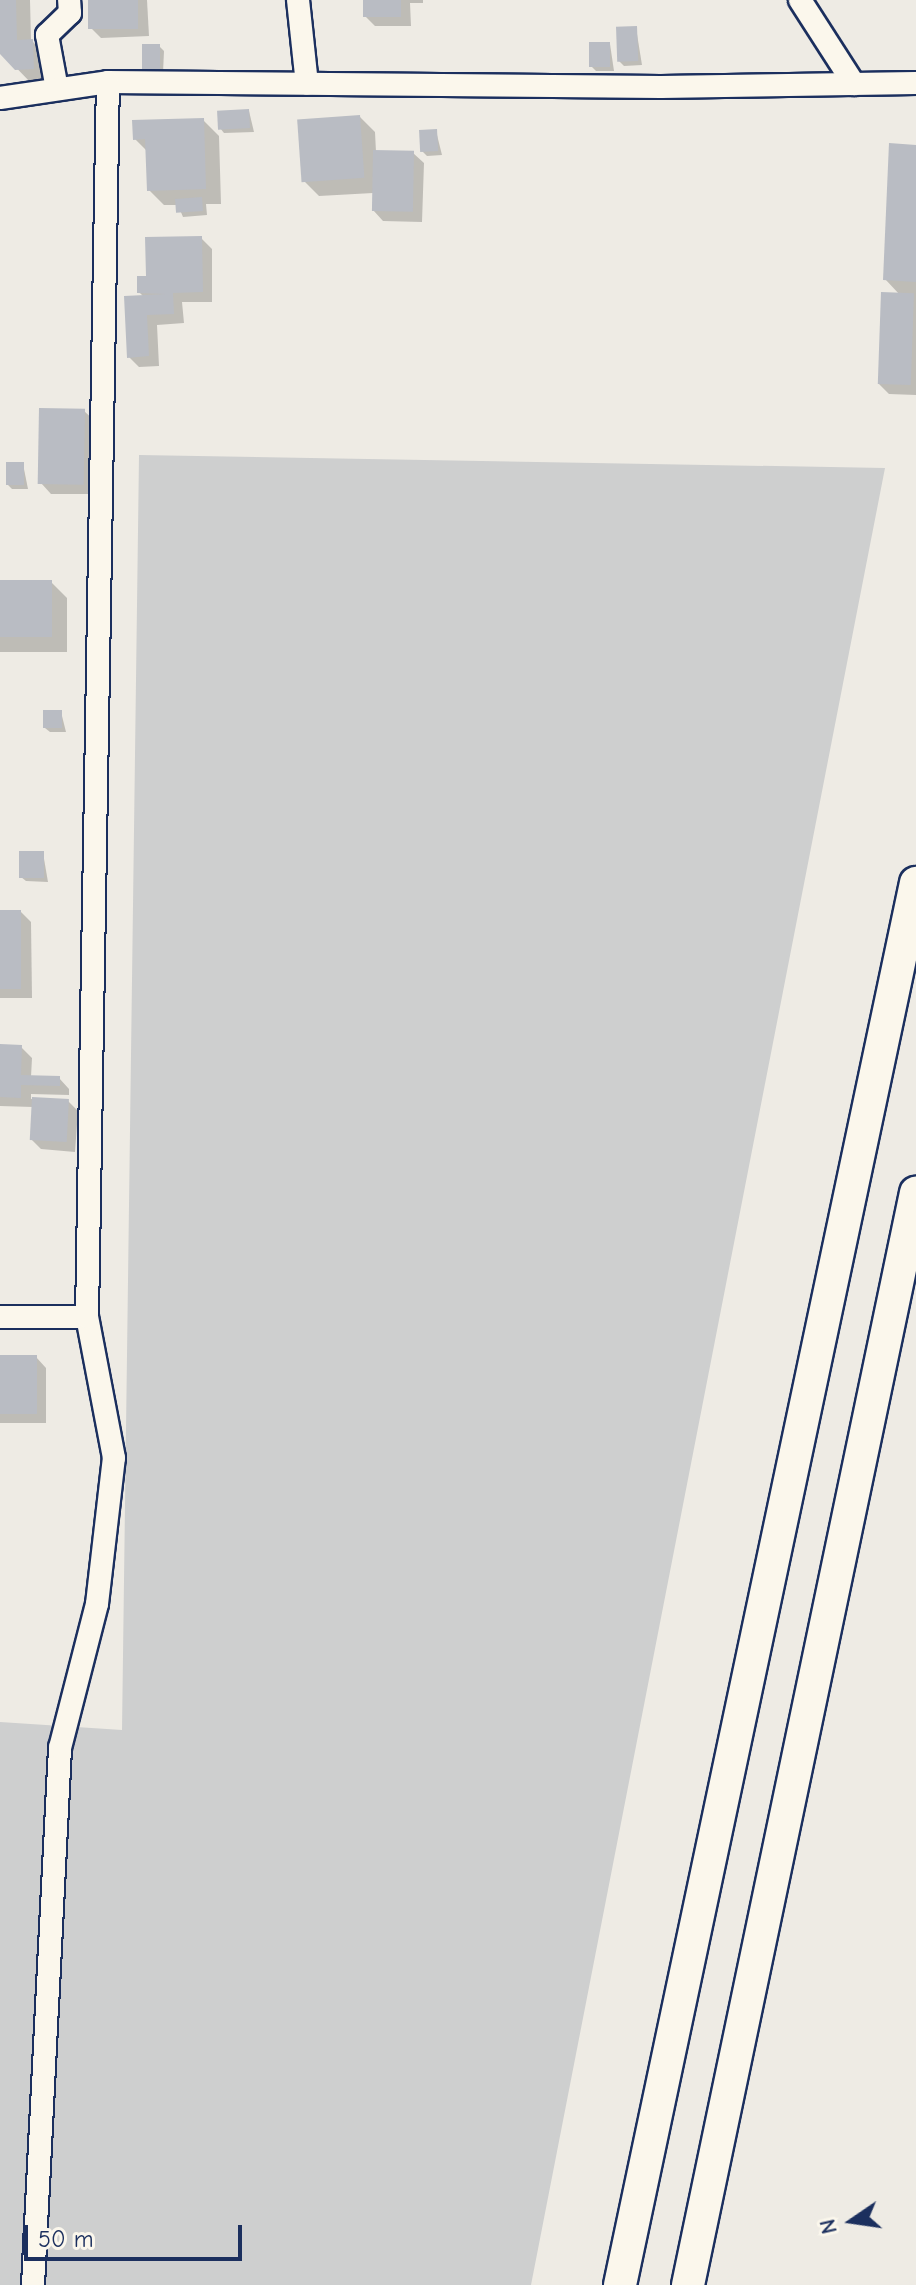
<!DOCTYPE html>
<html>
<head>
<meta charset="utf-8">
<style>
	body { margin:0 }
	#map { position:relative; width:916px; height:2285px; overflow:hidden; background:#eeebe4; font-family:"Comic Neue",sans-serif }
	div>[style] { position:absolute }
	.green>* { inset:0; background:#cecfcf }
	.shadow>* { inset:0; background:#0003 }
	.building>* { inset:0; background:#b9bcc3; transform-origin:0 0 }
	.roads { filter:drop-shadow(2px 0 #1b2f5e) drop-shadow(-2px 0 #1b2f5e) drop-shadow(0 2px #1b2f5e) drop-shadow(0 -2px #1b2f5e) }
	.minor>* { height:22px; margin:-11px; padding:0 11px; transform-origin:11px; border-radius:11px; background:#fbf7ec }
	.secondary>* { height:32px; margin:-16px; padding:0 16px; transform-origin:16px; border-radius:16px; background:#fbf7ec }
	span { translate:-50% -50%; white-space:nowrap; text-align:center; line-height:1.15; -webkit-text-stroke:6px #fbf7ec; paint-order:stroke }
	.north { position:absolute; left:812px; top:2181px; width:80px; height:80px; -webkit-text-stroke:6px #fbf7ec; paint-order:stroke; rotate:257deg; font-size:22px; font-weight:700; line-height:32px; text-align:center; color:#1b2f5e }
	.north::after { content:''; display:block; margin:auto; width:28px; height:36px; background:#1b2f5e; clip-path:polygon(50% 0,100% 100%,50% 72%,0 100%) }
	.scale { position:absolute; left:24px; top:2225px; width:218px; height:36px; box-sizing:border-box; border:4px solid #1b2f5e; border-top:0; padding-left:10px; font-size:24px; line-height:28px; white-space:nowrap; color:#1b2f5e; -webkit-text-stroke:6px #fbf7ec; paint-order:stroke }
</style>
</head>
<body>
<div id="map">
	<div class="green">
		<div style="clip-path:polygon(139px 455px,885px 468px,531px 2285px,0 2285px,0 1722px,122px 1730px)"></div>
	</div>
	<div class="shadow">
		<div style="clip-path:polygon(0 0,30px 0,31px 40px,48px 57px,49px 84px,32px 84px,0 51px)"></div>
		<div style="clip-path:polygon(90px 0,147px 0,149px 36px,101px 38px,91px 28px)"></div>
		<div style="clip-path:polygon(365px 0,423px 0,423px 3px,410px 3px,411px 26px,375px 26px,365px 16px)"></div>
		<div style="clip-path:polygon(636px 28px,642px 65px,624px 66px,619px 61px)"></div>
		<div style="clip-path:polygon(610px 44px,614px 71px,596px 71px,591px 66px)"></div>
		<div style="clip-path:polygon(159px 46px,164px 51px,163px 73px,148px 73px,143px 68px)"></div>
		<div style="clip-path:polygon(249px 111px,254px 132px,224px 133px,220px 128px)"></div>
		<div style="clip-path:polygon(360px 117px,375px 132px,376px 152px,413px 153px,424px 163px,422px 222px,383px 221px,373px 210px,373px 193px,319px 196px,303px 180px)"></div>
		<div style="clip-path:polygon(203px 120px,219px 136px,221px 204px,206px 204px,207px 215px,183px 217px,178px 205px,164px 205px,149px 190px,148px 152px,135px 139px)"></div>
		<div style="clip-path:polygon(436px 131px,442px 155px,427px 156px,422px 151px)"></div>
		<div style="clip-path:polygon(916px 147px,916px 395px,889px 394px,879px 384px,900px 295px,885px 279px)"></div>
		<div style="clip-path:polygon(201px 238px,212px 249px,212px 302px,182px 302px,184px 323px,157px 325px,159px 366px,139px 367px,129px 357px,144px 297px,139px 292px,148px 278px)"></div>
		<div style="clip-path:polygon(84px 411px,95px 421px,95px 494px,51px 494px,41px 483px)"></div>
		<div style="clip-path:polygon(23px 464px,28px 489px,12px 489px,7px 484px)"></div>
		<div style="clip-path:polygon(0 582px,51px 582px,67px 598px,67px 652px,0 652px)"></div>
		<div style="clip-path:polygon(61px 712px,66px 732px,50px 732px,45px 728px)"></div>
		<div style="clip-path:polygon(43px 853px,48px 882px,26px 881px,21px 877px)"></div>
		<div style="clip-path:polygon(0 912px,21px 912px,31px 922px,32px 998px,0 998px)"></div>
		<div style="clip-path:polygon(0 1046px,21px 1047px,32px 1058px,31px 1077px,59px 1078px,69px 1089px,69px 1095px,31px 1094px,31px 1099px,68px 1101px,78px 1111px,75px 1152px,41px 1149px,31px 1139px,33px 1107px,0 1106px)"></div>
		<div style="clip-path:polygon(0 1357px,36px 1357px,46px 1368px,46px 1423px,0 1423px)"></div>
	</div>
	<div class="building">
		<div style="clip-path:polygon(0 0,16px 0,17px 40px,33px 39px,34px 69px,15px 70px,0 54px)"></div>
		<div style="left:88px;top:0;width:50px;height:29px"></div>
		<div style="left:363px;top:0;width:38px;height:17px"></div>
		<div style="left:637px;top:26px;width:35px;height:21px;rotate:88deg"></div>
		<div style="left:589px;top:42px;width:21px;height:25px"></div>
		<div style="left:142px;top:44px;width:18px;height:25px"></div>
		<div style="left:249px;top:109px;width:19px;height:32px;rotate:87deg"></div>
		<div style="left:360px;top:115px;width:63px;height:63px;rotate:86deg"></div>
		<div style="clip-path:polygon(204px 118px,206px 189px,147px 191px,145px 139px,133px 140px,132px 120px)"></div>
		<div style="left:437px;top:129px;width:22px;height:18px;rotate:87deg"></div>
		<div style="clip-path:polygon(889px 143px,916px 145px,916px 282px,883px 280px)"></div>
		<div style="left:373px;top:150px;width:41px;height:61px;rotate:1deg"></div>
		<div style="left:202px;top:197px;width:14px;height:27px;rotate:86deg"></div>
		<div style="clip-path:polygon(202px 236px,203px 292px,173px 293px,174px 314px,147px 315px,149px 356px,127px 358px,124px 296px,166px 294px,137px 293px,137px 276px,146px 276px,145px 237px)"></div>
		<div style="left:881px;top:292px;width:33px;height:92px;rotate:2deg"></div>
		<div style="left:39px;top:408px;width:46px;height:76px;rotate:1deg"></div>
		<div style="left:6px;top:462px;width:18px;height:23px"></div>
		<div style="left:0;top:580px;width:52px;height:57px"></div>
		<div style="left:43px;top:710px;width:19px;height:18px"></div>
		<div style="left:19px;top:851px;width:25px;height:27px"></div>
		<div style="left:0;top:910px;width:21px;height:79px"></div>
		<div style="clip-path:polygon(0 1044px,22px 1045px,21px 1075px,60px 1076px,60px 1086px,21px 1085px,21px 1098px,0 1097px)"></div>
		<div style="left:32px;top:1097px;width:37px;height:43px;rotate:3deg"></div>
		<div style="left:0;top:1355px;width:37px;height:59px"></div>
	</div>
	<div class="roads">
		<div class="minor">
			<div style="left:298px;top:0;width:84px;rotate:83.9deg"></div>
			<div style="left:800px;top:0;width:100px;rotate:57.3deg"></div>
			<div style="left:57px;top:89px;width:55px;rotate:-100.5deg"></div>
			<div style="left:47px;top:35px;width:32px;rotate:-44deg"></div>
			<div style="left:70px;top:13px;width:13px;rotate:-94deg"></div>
			<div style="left:0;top:98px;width:109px;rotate:-8.4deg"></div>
			<div style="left:108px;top:82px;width:553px;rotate:0.52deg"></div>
			<div style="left:661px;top:87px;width:255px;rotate:-0.9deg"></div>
			<div style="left:0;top:1317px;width:87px"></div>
			<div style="left:33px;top:2285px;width:538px;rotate:-87.12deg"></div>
			<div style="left:60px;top:1748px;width:149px;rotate:-75.6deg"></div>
			<div style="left:97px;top:1604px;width:147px;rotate:-83.4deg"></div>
			<div style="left:114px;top:1458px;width:144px;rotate:-100.8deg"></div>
			<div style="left:87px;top:1317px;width:1235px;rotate:-89.03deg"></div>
		</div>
		<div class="secondary">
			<div style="left:620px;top:2285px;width:1433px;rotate:-78.08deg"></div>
			<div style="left:688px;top:2285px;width:1116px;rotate:-78.21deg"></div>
		</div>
	</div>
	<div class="north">N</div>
	<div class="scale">50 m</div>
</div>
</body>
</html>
